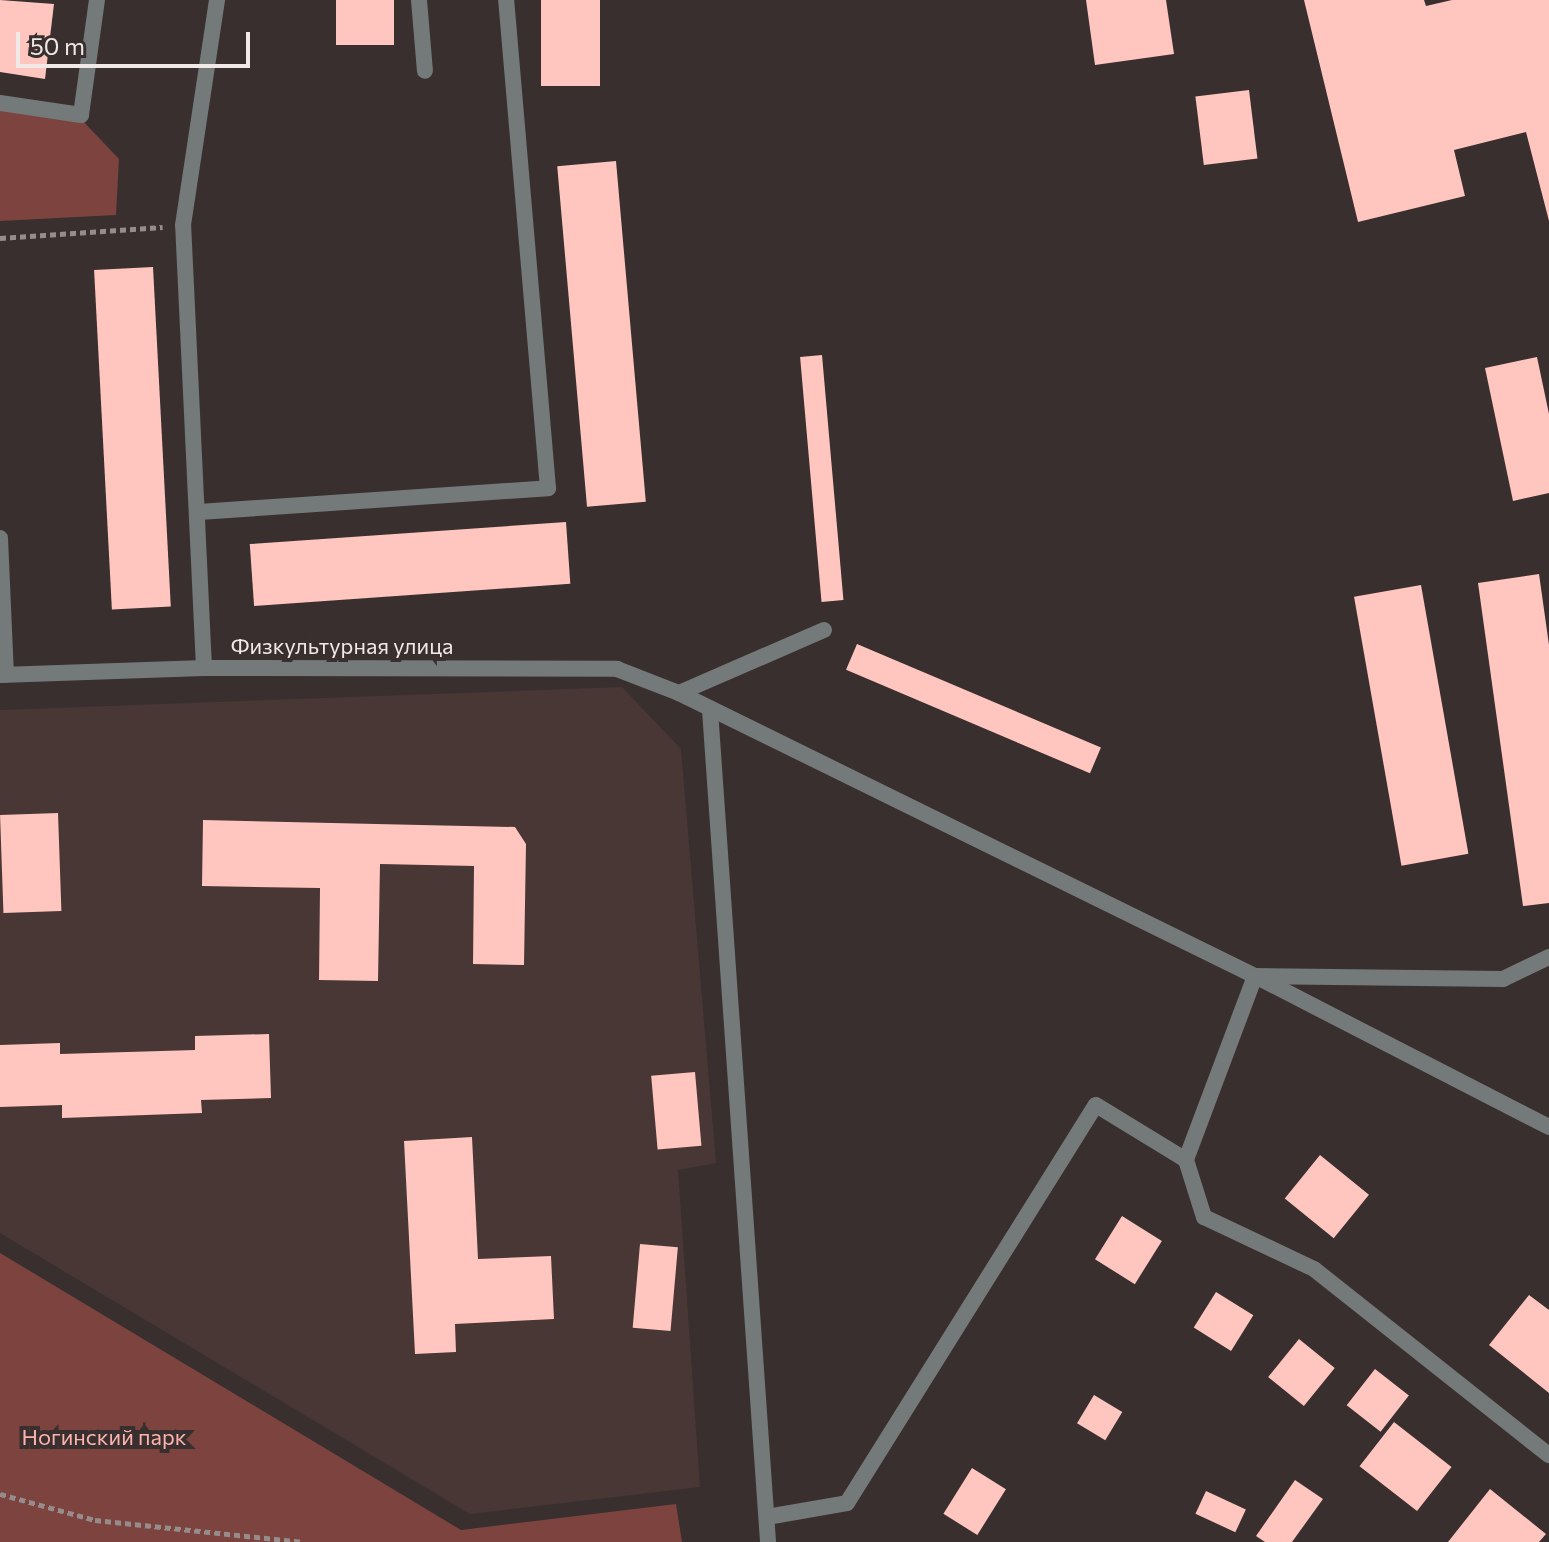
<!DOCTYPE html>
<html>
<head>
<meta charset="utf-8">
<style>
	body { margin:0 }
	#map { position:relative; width:1549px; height:1542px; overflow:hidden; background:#392f2e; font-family:Commissioner,sans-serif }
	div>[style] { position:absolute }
	.built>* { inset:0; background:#483735 }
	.green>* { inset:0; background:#7c433f }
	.building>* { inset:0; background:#ffc5bf; transform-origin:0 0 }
	.path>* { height:5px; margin-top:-2.5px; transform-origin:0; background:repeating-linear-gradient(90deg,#958c8b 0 6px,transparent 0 10px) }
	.service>* { height:16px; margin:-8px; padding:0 8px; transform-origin:8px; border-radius:8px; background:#747979 }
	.minor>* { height:16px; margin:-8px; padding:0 8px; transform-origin:8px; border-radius:8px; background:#747979 }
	span { translate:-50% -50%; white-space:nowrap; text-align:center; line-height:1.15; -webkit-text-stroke:8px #392f2e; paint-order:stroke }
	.street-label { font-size:22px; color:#f0e9e8 }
	.park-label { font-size:22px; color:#fcb3ac }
	.scale { position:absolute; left:16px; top:32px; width:234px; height:36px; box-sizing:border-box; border:4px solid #f0e9e8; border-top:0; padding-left:10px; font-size:24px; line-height:28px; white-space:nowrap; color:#f0e9e8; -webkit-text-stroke:6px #392f2e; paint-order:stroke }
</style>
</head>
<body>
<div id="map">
	<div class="built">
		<div style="clip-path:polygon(622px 687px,681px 749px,716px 1163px,678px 1170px,700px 1487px,470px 1514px,0 1233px,0 710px)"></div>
	</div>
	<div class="green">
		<div style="clip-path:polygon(0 107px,82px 120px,119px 159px,116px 215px,0 221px)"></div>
		<div style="clip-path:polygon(0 1253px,461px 1530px,676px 1504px,682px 1542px,0 1542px)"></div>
	</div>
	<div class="building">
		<div style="clip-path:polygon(0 0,54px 4px,45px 79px,0 72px)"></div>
		<div style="left:336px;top:0;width:58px;height:45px"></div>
		<div style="left:541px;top:0;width:59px;height:86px"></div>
		<div style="clip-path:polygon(1086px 0,1166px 0,1174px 54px,1095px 65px)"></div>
		<div style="clip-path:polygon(1304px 0,1424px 0,1426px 6px,1452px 0,1549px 0,1549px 221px,1526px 132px,1454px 150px,1465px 196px,1358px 222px)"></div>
		<div style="left:1249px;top:90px;width:69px;height:54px;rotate:83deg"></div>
		<div style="left:616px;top:161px;width:342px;height:59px;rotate:85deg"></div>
		<div style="left:153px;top:267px;width:340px;height:59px;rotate:87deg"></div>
		<div style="left:822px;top:355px;width:246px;height:22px;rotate:85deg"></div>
		<div style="clip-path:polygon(1537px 357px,1549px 414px,1549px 493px,1513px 501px,1485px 368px)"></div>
		<div style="left:566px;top:522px;width:62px;height:317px;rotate:86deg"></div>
		<div style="clip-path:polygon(1539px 574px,1549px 645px,1549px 903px,1523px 906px,1478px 583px)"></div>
		<div style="left:1421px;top:585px;width:273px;height:68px;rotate:80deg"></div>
		<div style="left:857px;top:644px;width:265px;height:28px;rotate:23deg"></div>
		<div style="left:58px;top:813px;width:98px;height:58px;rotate:88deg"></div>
		<div style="clip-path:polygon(203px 820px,515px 827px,526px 844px,524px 965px,473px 964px,474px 866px,380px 864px,378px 981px,319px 980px,320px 888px,202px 886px)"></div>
		<div style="clip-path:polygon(269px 1034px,271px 1098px,201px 1100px,202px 1113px,62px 1118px,62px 1105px,0 1107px,0 1045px,60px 1043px,60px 1054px,195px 1050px,195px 1036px)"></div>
		<div style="left:695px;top:1072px;width:74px;height:44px;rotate:85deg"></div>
		<div style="clip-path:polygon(472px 1137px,478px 1259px,551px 1256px,554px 1319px,455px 1324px,456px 1352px,415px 1354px,404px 1141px)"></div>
		<div style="left:1320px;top:1155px;width:63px;height:56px;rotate:39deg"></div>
		<div style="left:1122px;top:1216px;width:47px;height:51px;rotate:32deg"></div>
		<div style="left:640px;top:1244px;width:38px;height:84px;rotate:5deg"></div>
		<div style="left:1216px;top:1292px;width:44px;height:42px;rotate:32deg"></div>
		<div style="clip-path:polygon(1529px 1295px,1549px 1310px,1549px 1393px,1489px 1345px)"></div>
		<div style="left:1299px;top:1339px;width:46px;height:49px;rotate:39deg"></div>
		<div style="left:1375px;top:1369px;width:43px;height:46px;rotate:38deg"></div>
		<div style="left:1094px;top:1395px;width:33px;height:33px;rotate:31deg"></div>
		<div style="left:1394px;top:1422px;width:73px;height:56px;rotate:38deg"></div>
		<div style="left:972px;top:1468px;width:40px;height:54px;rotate:32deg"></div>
		<div style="clip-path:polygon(1295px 1480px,1323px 1499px,1292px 1542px,1265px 1542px,1256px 1536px)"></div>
		<div style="clip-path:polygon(1490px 1489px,1546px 1534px,1539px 1542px,1448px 1542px)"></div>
		<div style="left:1206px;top:1491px;width:44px;height:25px;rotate:25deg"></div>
	</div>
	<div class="path">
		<div style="left:0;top:238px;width:163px;rotate:-3.9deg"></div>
		<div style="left:0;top:1494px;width:98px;rotate:15.3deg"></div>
		<div style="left:95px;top:1520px;width:210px;rotate:6deg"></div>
	</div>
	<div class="service">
		<div style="left:419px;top:0;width:71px;rotate:85.2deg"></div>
		<div style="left:0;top:103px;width:82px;rotate:8.4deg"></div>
		<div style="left:81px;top:115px;width:116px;rotate:-82.1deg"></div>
		<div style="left:199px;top:512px;width:350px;rotate:-3.9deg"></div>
		<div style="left:548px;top:488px;width:490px;rotate:-94.9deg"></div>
		<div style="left:0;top:538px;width:137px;rotate:87.5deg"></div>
		<div style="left:204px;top:668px;width:443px;rotate:-92.7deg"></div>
		<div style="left:183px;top:225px;width:228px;rotate:-81.4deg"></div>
		<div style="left:679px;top:693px;width:642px;rotate:26.17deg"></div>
		<div style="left:1255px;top:976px;width:248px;rotate:0.7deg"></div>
		<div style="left:1503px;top:979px;width:51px;rotate:-25.6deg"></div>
		<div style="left:679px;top:693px;width:158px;rotate:-23.5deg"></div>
		<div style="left:710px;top:710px;width:834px;rotate:86.01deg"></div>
		<div style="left:1549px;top:1127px;width:331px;rotate:-152.8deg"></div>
		<div style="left:1255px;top:976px;width:197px;rotate:110.6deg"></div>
		<div style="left:1186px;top:1160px;width:60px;rotate:72.5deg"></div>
		<div style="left:1204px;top:1217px;width:122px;rotate:25.3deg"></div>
		<div style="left:1314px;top:1269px;width:300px;rotate:38.4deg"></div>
		<div style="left:767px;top:1517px;width:81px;rotate:-9.9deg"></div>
		<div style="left:847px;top:1503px;width:469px;rotate:-58deg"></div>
		<div style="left:1096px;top:1105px;width:105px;rotate:31.4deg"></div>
	</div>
	<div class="minor">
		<div style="left:0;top:675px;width:204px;rotate:-2deg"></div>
		<div style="left:204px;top:668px;width:413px;rotate:0.1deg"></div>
		<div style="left:617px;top:669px;width:66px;rotate:21.2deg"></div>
	</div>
	<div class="street-label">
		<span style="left:342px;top:646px">Физкультурная улица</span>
	</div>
	<div class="park-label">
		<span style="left:104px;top:1437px">Ногинский парк</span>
	</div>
	<div class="scale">50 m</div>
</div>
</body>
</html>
